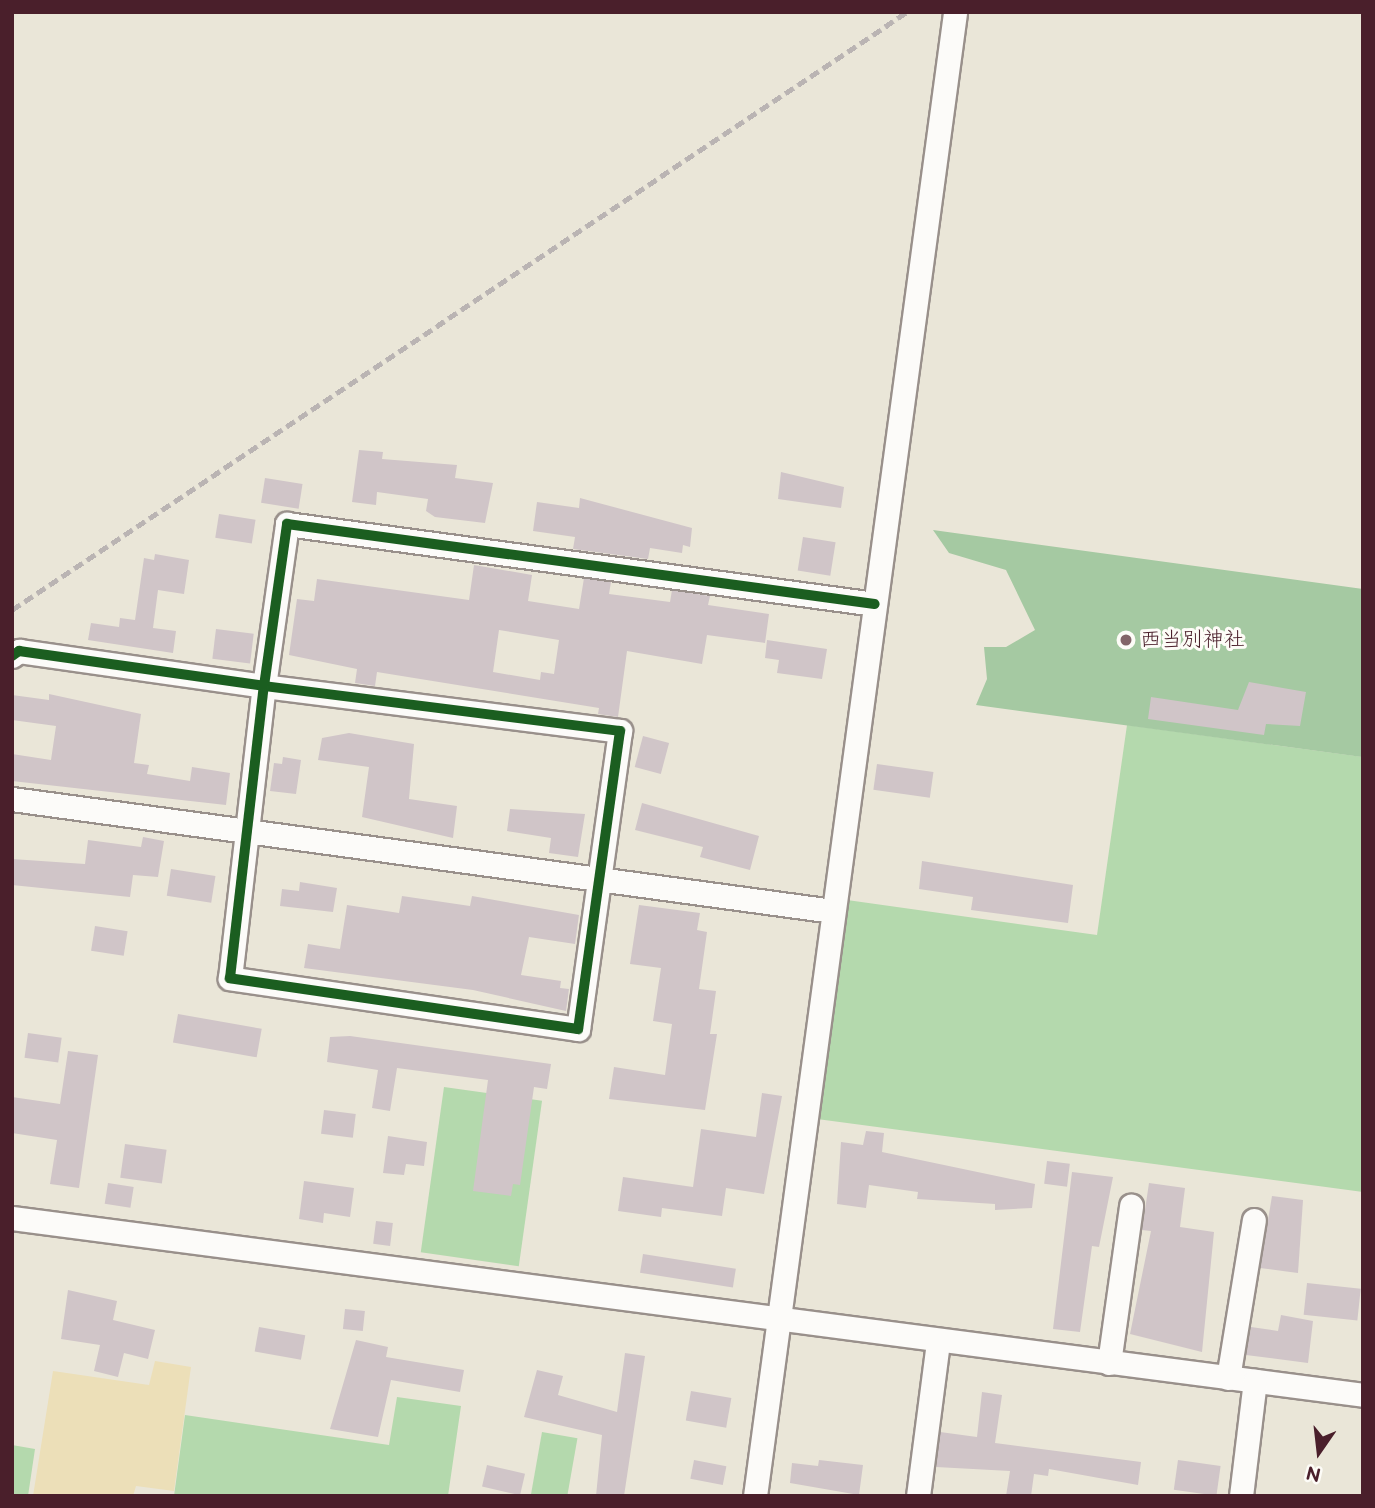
<!DOCTYPE html>
<html>
<head>
<meta charset="utf-8">
<style>
	body { margin:0 }
	#map { position:relative; width:1375px; height:1508px; overflow:hidden; background:#eae6d8; font-family:"Balsamiq Sans","Klee One",sans-serif }
	div>[style] { position:absolute }
	.green>* { inset:0; background:#b4d9ad; transform-origin:0 0 }
	.forest>* { inset:0; background:#a5c9a2 }
	.sand>* { inset:0; background:#ecdfb8 }
	.building>* { inset:0; background:#d0c5c8; transform-origin:0 0 }
	.roads { filter:drop-shadow(2px 0 #99908b) drop-shadow(-2px 0 #99908b) drop-shadow(0 2px #99908b) drop-shadow(0 -2px #99908b) }
	.minor>* { height:23px; margin:-11.5px; padding:0 11.5px; transform-origin:11.5px; border-radius:11.5px; background:#fcfbf9 }
	.rail>* { height:5px; margin-top:-2.5px; transform-origin:0; background:repeating-linear-gradient(90deg,#bab4b3 0 10px,transparent 0 15px) }
	.cycleway>* { height:10px; margin:-5px; padding:0 5px; transform-origin:5px; border-radius:5px; background:#1b5e20 }
	.dots>* { width:19px; height:19px; translate:-50% -50%; box-sizing:border-box; border:4px solid #fdfcf7; border-radius:50% }
	span { translate:-50% -50%; white-space:nowrap; text-align:center; line-height:1.15; -webkit-text-stroke:6px #fdfcf7; paint-order:stroke }
	.poi-label { font-size:21px; color:#4a1f2b }
	.left { translate:0 -50%; text-align:left }
	.frame { position:absolute; inset:0; border:14px solid #4a1f2b; pointer-events:none }
	.north { position:absolute; left:1284px; top:1417px; width:70px; height:70px; -webkit-text-stroke:5px #fdfcf7; paint-order:stroke; rotate:194deg; font-size:19px; font-weight:700; line-height:28px; text-align:center; color:#4a1f2b }
	.north::after { content:''; display:block; margin:auto; width:24px; height:32px; background:#4a1f2b; clip-path:polygon(50% 0,100% 100%,50% 72%,0 100%) }
</style>
</head>
<body>
<div id="map">
	<div class="green">
		<div style="clip-path:polygon(1127px 725px,1363px 757px,1363px 1192px,817px 1119px,847px 900px,1097px 935px)"></div>
		<div style="left:444px;top:1087px;width:99px;height:167px;rotate:8deg"></div>
		<div style="clip-path:polygon(397px 1397px,461px 1406px,448px 1496px,174px 1496px,185px 1415px,389px 1445px)"></div>
		<div style="left:542px;top:1432px;width:36px;height:65px;rotate:10deg"></div>
		<div style="clip-path:polygon(12px 1445px,35px 1449px,28px 1496px,12px 1496px)"></div>
	</div>
	<div class="forest">
		<div style="clip-path:polygon(933px 530px,1363px 589px,1362px 757px,976px 705px,987px 679px,984px 647px,1006px 647px,1035px 630px,1006px 570px,949px 553px)"></div>
	</div>
	<div class="sand">
		<div style="clip-path:polygon(155px 1361px,191px 1367px,174px 1491px,136px 1486px,133px 1496px,33px 1496px,53px 1371px,149px 1385px)"></div>
	</div>
	<div class="building">
		<div style="clip-path:polygon(359px 450px,383px 452px,382px 459px,457px 465px,455px 478px,493px 483px,485px 523px,435px 517px,426px 511px,428px 499px,377px 492px,376px 505px,352px 502px)"></div>
		<div style="clip-path:polygon(781px 472px,844px 487px,841px 508px,778px 499px)"></div>
		<div style="left:265px;top:478px;width:38px;height:25px;rotate:9deg"></div>
		<div style="clip-path:polygon(580px 498px,692px 528px,690px 547px,683px 545px,682px 553px,650px 548px,648px 559px,573px 549px,575px 537px,533px 531px,537px 502px,579px 508px)"></div>
		<div style="left:219px;top:514px;width:37px;height:24px;rotate:9deg"></div>
		<div style="left:803px;top:537px;width:33px;height:34px;rotate:9deg"></div>
		<div style="clip-path:polygon(155px 554px,189px 560px,184px 594px,158px 590px,153px 628px,176px 631px,173px 653px,88px 640px,91px 623px,119px 627px,120px 618px,135px 620px,144px 558px,154px 560px)"></div>
		<div style="clip-path:polygon(evenodd,474px 565px,532px 575px,528px 601px,579px 609px,584px 578px,611px 582px,609px 594px,670px 602px,672px 590px,710px 596px,708px 605px,769px 614px,765px 643px,707px 635px,702px 664px,627px 651px,618px 717px,598px 714px,599px 708px,377px 672px,375px 686px,355px 683px,357px 669px,289px 655px,297px 599px,314px 601px,317px 579px,469px 600px,474px 565px,499px 630px,559px 640px,554px 674px,541px 672px,540px 680px,493px 672px,499px 630px)"></div>
		<div style="left:216px;top:629px;width:38px;height:30px;rotate:7deg"></div>
		<div style="clip-path:polygon(767px 640px,827px 649px,822px 679px,777px 673px,779px 660px,765px 658px)"></div>
		<div style="clip-path:polygon(1249px 682px,1306px 692px,1300px 726px,1266px 724px,1264px 735px,1148px 719px,1151px 697px,1238px 710px)"></div>
		<div style="clip-path:polygon(49px 694px,141px 714px,134px 763px,149px 765px,147px 774px,190px 781px,192px 767px,230px 773px,226px 805px,12px 781px,12px 754px,51px 760px,56px 726px,12px 720px,12px 695px,49px 700px)"></div>
		<div style="clip-path:polygon(349px 733px,414px 744px,409px 799px,457px 806px,453px 838px,362px 817px,369px 767px,318px 760px,322px 738px)"></div>
		<div style="left:643px;top:736px;width:27px;height:32px;rotate:15deg"></div>
		<div style="clip-path:polygon(283px 757px,301px 760px,296px 794px,270px 791px,274px 763px,282px 764px)"></div>
		<div style="left:877px;top:764px;width:57px;height:26px;rotate:8deg"></div>
		<div style="clip-path:polygon(642px 803px,759px 836px,750px 870px,700px 857px,703px 847px,635px 830px)"></div>
		<div style="clip-path:polygon(510px 809px,585px 814px,578px 857px,549px 853px,551px 838px,507px 831px)"></div>
		<div style="clip-path:polygon(143px 837px,164px 841px,158px 877px,133px 875px,130px 897px,12px 885px,12px 859px,85px 864px,88px 840px,141px 847px)"></div>
		<div style="clip-path:polygon(922px 861px,1073px 885px,1068px 923px,971px 910px,973px 897px,919px 889px)"></div>
		<div style="left:171px;top:869px;width:45px;height:27px;rotate:9deg"></div>
		<div style="clip-path:polygon(300px 882px,337px 888px,333px 912px,280px 906px,282px 889px,299px 891px)"></div>
		<div style="clip-path:polygon(402px 896px,470px 906px,472px 896px,579px 915px,575px 944px,529px 937px,521px 975px,561px 981px,560px 988px,569px 989px,566px 1011px,473px 990px,304px 968px,308px 944px,340px 949px,347px 905px,399px 913px)"></div>
		<div style="clip-path:polygon(639px 905px,700px 913px,697px 930px,707px 932px,699px 989px,716px 991px,710px 1034px,717px 1034px,705px 1110px,609px 1099px,614px 1067px,665px 1075px,672px 1024px,653px 1021px,661px 968px,630px 964px)"></div>
		<div style="left:95px;top:926px;width:33px;height:25px;rotate:9deg"></div>
		<div style="left:178px;top:1014px;width:85px;height:29px;rotate:10deg"></div>
		<div style="left:28px;top:1033px;width:34px;height:25px;rotate:8deg"></div>
		<div style="clip-path:polygon(350px 1036px,551px 1064px,547px 1089px,534px 1087px,520px 1185px,513px 1184px,511px 1196px,473px 1191px,488px 1080px,397px 1068px,390px 1111px,372px 1108px,378px 1070px,327px 1062px,330px 1037px)"></div>
		<div style="clip-path:polygon(68px 1051px,98px 1055px,79px 1188px,50px 1184px,57px 1140px,12px 1133px,12px 1097px,60px 1104px)"></div>
		<div style="clip-path:polygon(762px 1093px,782px 1096px,764px 1194px,726px 1188px,722px 1216px,662px 1208px,661px 1217px,618px 1211px,623px 1177px,693px 1187px,701px 1129px,756px 1137px)"></div>
		<div style="left:324px;top:1110px;width:32px;height:24px;rotate:7deg"></div>
		<div style="clip-path:polygon(866px 1131px,884px 1133px,882px 1152px,1035px 1184px,1032px 1208px,995px 1210px,995px 1204px,917px 1199px,918px 1192px,869px 1185px,866px 1208px,837px 1204px,841px 1142px,863px 1145px)"></div>
		<div style="clip-path:polygon(388px 1136px,427px 1142px,424px 1166px,406px 1164px,404px 1175px,383px 1173px)"></div>
		<div style="left:125px;top:1144px;width:42px;height:34px;rotate:8deg"></div>
		<div style="left:1047px;top:1161px;width:23px;height:23px;rotate:7deg"></div>
		<div style="clip-path:polygon(1072px 1172px,1113px 1177px,1099px 1247px,1092px 1246px,1080px 1332px,1053px 1329px)"></div>
		<div style="clip-path:polygon(304px 1181px,354px 1188px,350px 1217px,324px 1213px,323px 1223px,299px 1219px)"></div>
		<div style="left:108px;top:1183px;width:26px;height:21px;rotate:9deg"></div>
		<div style="clip-path:polygon(1149px 1183px,1185px 1188px,1180px 1227px,1214px 1232px,1202px 1352px,1130px 1334px,1151px 1231px,1142px 1230px)"></div>
		<div style="clip-path:polygon(1272px 1196px,1303px 1200px,1298px 1273px,1260px 1268px)"></div>
		<div style="left:376px;top:1221px;width:17px;height:23px;rotate:7deg"></div>
		<div style="left:643px;top:1254px;width:94px;height:19px;rotate:9deg"></div>
		<div style="left:1307px;top:1283px;width:54px;height:32px;rotate:6deg"></div>
		<div style="clip-path:polygon(68px 1290px,117px 1301px,113px 1320px,155px 1330px,148px 1359px,124px 1353px,118px 1377px,94px 1371px,100px 1345px,61px 1339px)"></div>
		<div style="left:345px;top:1309px;width:20px;height:20px;rotate:6deg"></div>
		<div style="clip-path:polygon(1281px 1315px,1313px 1321px,1308px 1363px,1246px 1355px,1251px 1327px,1278px 1331px)"></div>
		<div style="left:259px;top:1327px;width:47px;height:25px;rotate:10deg"></div>
		<div style="clip-path:polygon(356px 1340px,388px 1347px,386px 1357px,464px 1370px,460px 1392px,391px 1380px,378px 1437px,330px 1429px)"></div>
		<div style="clip-path:polygon(625px 1353px,645px 1356px,624px 1496px,596px 1496px,602px 1435px,524px 1417px,537px 1370px,563px 1376px,558px 1395px,617px 1412px)"></div>
		<div style="left:691px;top:1391px;width:41px;height:30px;rotate:10deg"></div>
		<div style="clip-path:polygon(982px 1392px,1002px 1395px,995px 1443px,1141px 1462px,1138px 1485px,1049px 1469px,1048px 1476px,1034px 1474px,1031px 1496px,1006px 1496px,1010px 1471px,936px 1467px,940px 1432px,977px 1437px)"></div>
		<div style="left:694px;top:1460px;width:33px;height:19px;rotate:11deg"></div>
		<div style="clip-path:polygon(819px 1460px,863px 1465px,859px 1495px,790px 1483px,792px 1463px,818px 1466px)"></div>
		<div style="left:1178px;top:1460px;width:43px;height:30px;rotate:8deg"></div>
		<div style="left:487px;top:1465px;width:39px;height:22px;rotate:13deg"></div>
	</div>
	<div class="roads">
		<div class="minor">
			<div style="left:12px;top:656px;width:9px;rotate:-36deg"></div>
			<div style="left:19px;top:651px;width:247px;rotate:8.1deg"></div>
			<div style="left:264px;top:686px;width:359px;rotate:7.2deg"></div>
			<div style="left:620px;top:731px;width:301px;rotate:98deg"></div>
			<div style="left:578px;top:1029px;width:352px;rotate:-171.7deg"></div>
			<div style="left:230px;top:978px;width:294px;rotate:-83.4deg"></div>
			<div style="left:264px;top:686px;width:164px;rotate:-81.9deg"></div>
			<div style="left:287px;top:524px;width:593px;rotate:7.75deg"></div>
			<div style="left:12px;top:799px;width:829px;rotate:7.77deg"></div>
			<div style="left:12px;top:1218px;width:1363px;rotate:7.46deg"></div>
			<div style="left:1109px;top:1363px;width:159px;rotate:-82deg"></div>
			<div style="left:1228px;top:1378px;width:160px;rotate:-80.7deg"></div>
			<div style="left:755px;top:1496px;width:1497px;rotate:-82.32deg"></div>
			<div style="left:918px;top:1496px;width:156px;rotate:-82.6deg"></div>
			<div style="left:1241px;top:1496px;width:116px;rotate:-83.1deg"></div>
		</div>
	</div>
	<div class="rail">
		<div style="left:12px;top:610px;width:1076px;rotate:-33.75deg"></div>
	</div>
	<div class="cycleway">
		<div style="left:12px;top:656px;width:9px;rotate:-36deg"></div>
		<div style="left:19px;top:651px;width:247px;rotate:8.1deg"></div>
		<div style="left:264px;top:686px;width:359px;rotate:7.2deg"></div>
		<div style="left:620px;top:731px;width:301px;rotate:98deg"></div>
		<div style="left:578px;top:1029px;width:352px;rotate:-171.7deg"></div>
		<div style="left:230px;top:978px;width:294px;rotate:-83.4deg"></div>
		<div style="left:264px;top:686px;width:164px;rotate:-81.9deg"></div>
		<div style="left:287px;top:524px;width:593px;rotate:7.75deg"></div>
	</div>
	<div class="dots">
		<div style="left:1126px;top:640px;background:#826568"></div>
	</div>
	<div class="poi-label">
		<span class="left" style="left:1140px;top:640px">西当別神社</span>
	</div>
	<div class="frame"></div>
	<div class="north">N</div>
</div>
</body>
</html>
